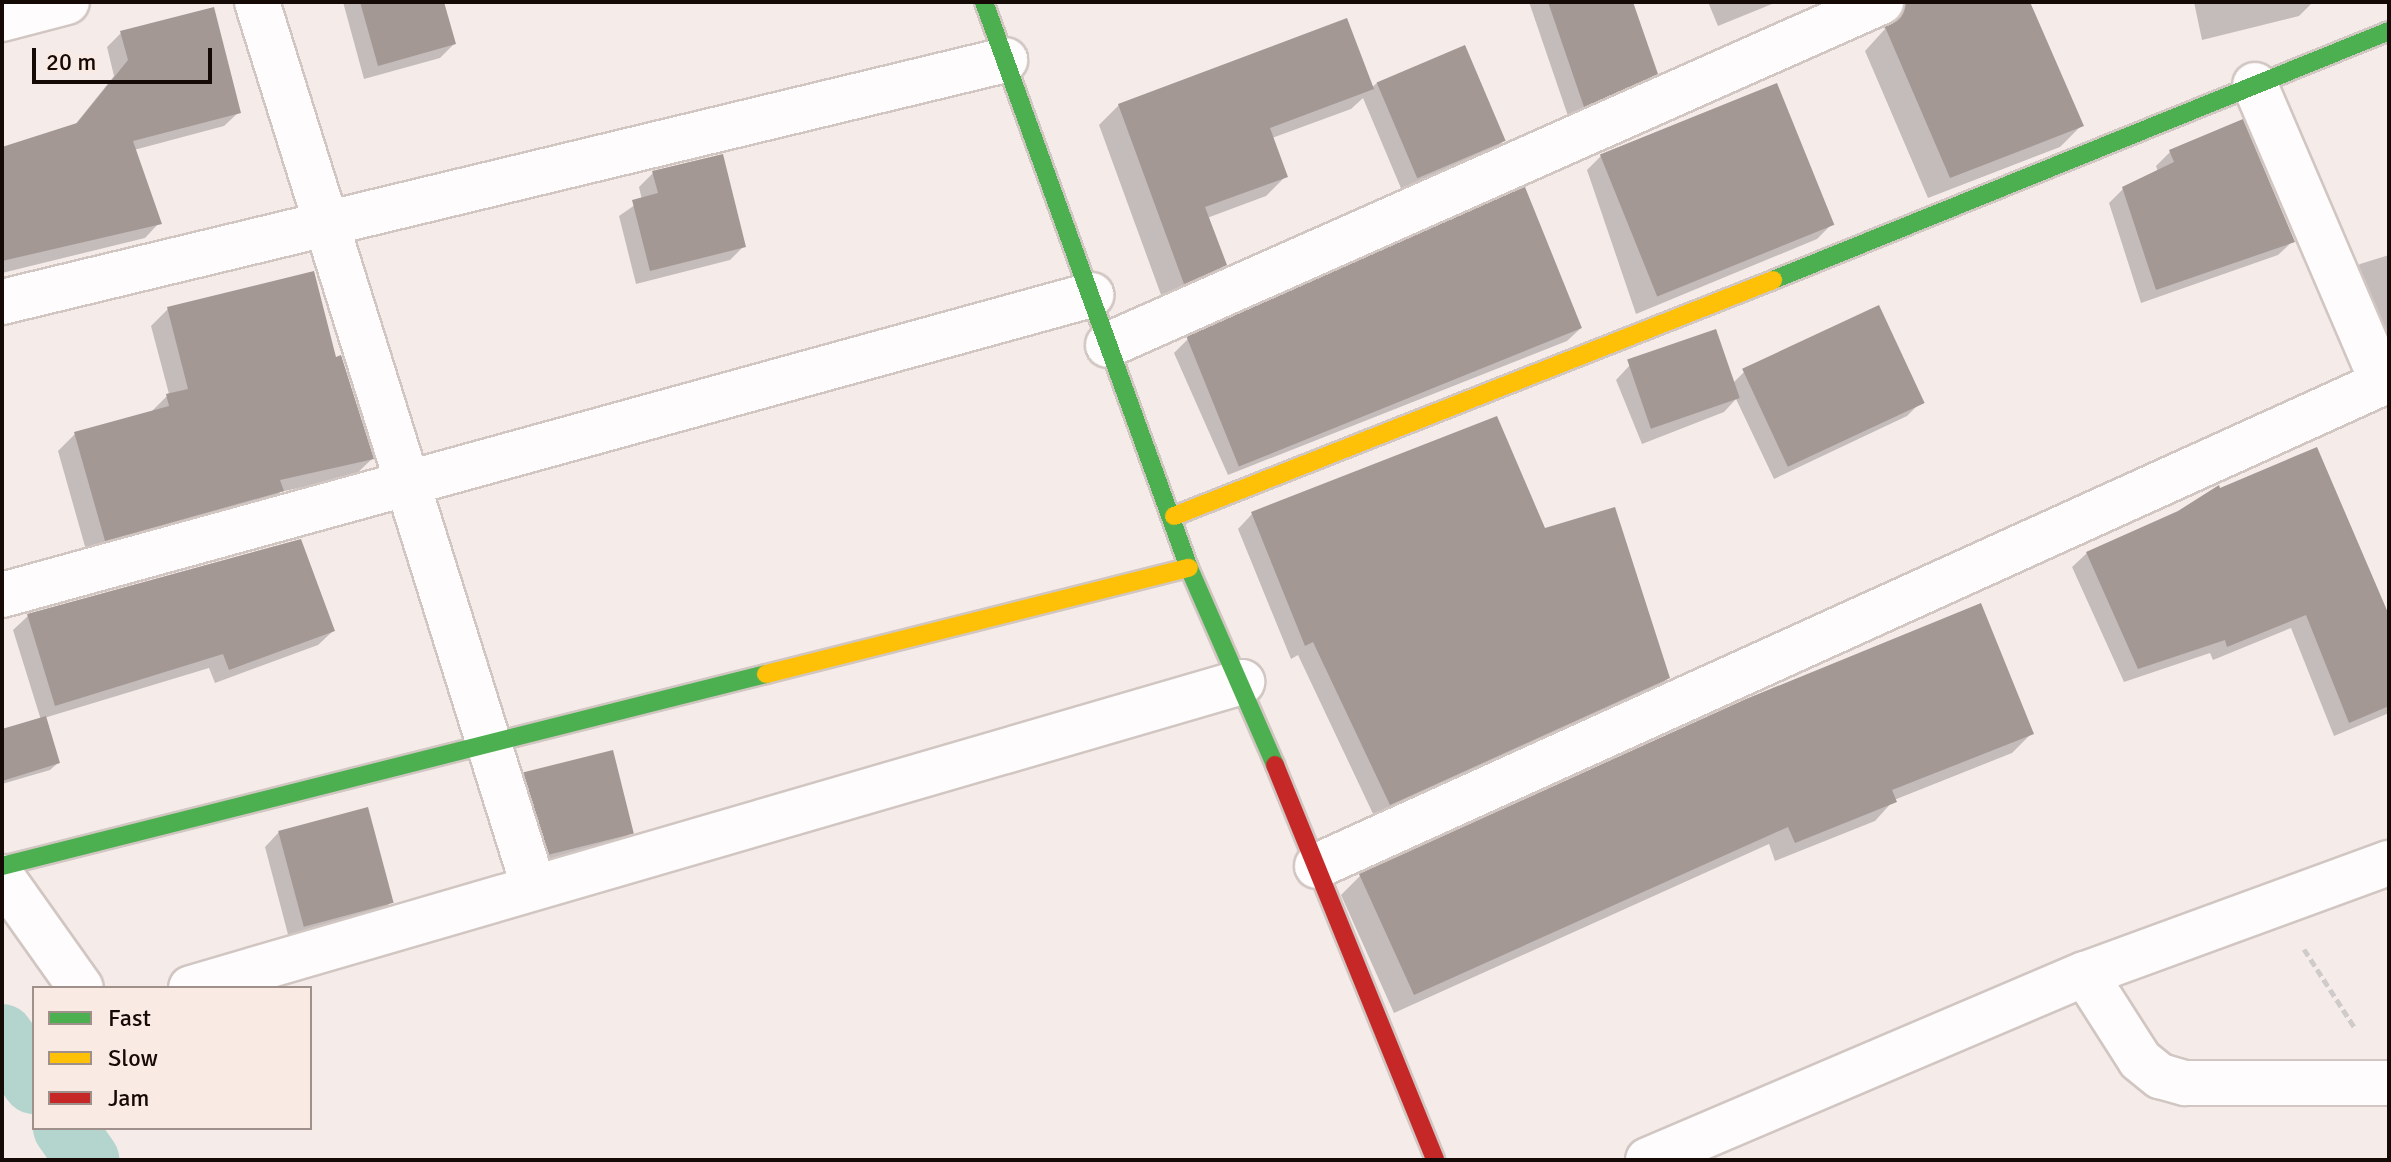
<!DOCTYPE html>
<html>
<head>
<meta charset="utf-8">
<style>
	body { margin:0 }
	#map { position:relative; width:2391px; height:1162px; overflow:hidden; background:#f5ece9; font-family:Signika,sans-serif }
	div>[style] { position:absolute }
	.shadow>* { inset:0; background:#0003 }
	.canal>* { height:64px; margin:-32px; padding:0 32px; transform-origin:32px; border-radius:32px; background:#b4d4ce }
	.building>* { inset:0; background:#a49894; transform-origin:0 0 }
	.path>* { height:5px; margin-top:-2.5px; transform-origin:0; background:repeating-linear-gradient(90deg,#cecbca 0 8px,transparent 0 12px) }
	.roads { filter:drop-shadow(2px 0 #d1c6c2) drop-shadow(-2px 0 #d1c6c2) drop-shadow(0 2px #d1c6c2) drop-shadow(0 -2px #d1c6c2) }
	.street>* { height:44px; margin:-22px; padding:0 22px; transform-origin:22px; border-radius:22px; background:#fefcfc }
	.fast>* { height:18px; margin:-9px; padding:0 9px; transform-origin:9px; border-radius:9px; background:#4caf50 }
	.slow>* { height:18px; margin:-9px; padding:0 9px; transform-origin:9px; border-radius:9px; background:#ffc107 }
	.jam>* { height:18px; margin:-9px; padding:0 9px; transform-origin:9px; border-radius:9px; background:#c62828 }
	span { translate:-50% -50%; white-space:nowrap; text-align:center; line-height:1.15; -webkit-text-stroke:8px #faeae4; paint-order:stroke }
	.frame { position:absolute; inset:0; border:4px solid #160a06; pointer-events:none }
	.legend { position:absolute; left:32px; top:986px; width:280px; height:144px; box-sizing:border-box; background:#faeae4; border:2px solid #9f908b; margin:0; padding:10px 14px; list-style:none; font-size:24px; color:#160a06 }
	.legend li { display:flex; align-items:center; gap:16px; height:40px }
	.legend b { width:40px; border:2px solid #9f908b }
	.scale { position:absolute; left:32px; top:48px; width:180px; height:36px; box-sizing:border-box; border:4px solid #160a06; border-top:0; padding-left:10px; font-size:24px; line-height:28px; white-space:nowrap; color:#160a06; -webkit-text-stroke:6px #faeae4; paint-order:stroke }
</style>
</head>
<body>
<div id="map">
	<div class="shadow">
		<div style="clip-path:polygon(343px 2px,442px 2px,454px 44px,440px 58px,364px 79px)"></div>
		<div style="clip-path:polygon(1529px 2px,1631px 2px,1655px 73px,1641px 88px,1569px 119px)"></div>
		<div style="clip-path:polygon(1708px 2px,1777px 2px,1718px 26px)"></div>
		<div style="clip-path:polygon(1869px 2px,2027px 2px,2082px 125px,2060px 147px,1928px 198px,1865px 51px,1885px 29px)"></div>
		<div style="clip-path:polygon(2194px 2px,2313px 2px,2299px 16px,2202px 40px)"></div>
		<div style="clip-path:polygon(121px 33px,239px 112px,224px 126px,134px 150px,159px 223px,145px 238px,2px 273px,2px 149px,74px 126px,114px 76px,107px 47px)"></div>
		<div style="clip-path:polygon(1377px 83px,1503px 141px,1489px 155px,1403px 193px,1363px 98px,1351px 109px,1272px 138px,1286px 176px,1266px 196px,1207px 218px,1225px 264px,1204px 285px,1164px 303px,1099px 125px,1119px 105px,1371px 88px)"></div>
		<div style="clip-path:polygon(2170px 152px,2293px 241px,2278px 255px,2141px 303px,2109px 203px,2123px 189px,2158px 172px,2156px 166px)"></div>
		<div style="clip-path:polygon(1601px 156px,1832px 224px,1817px 239px,1636px 314px,1587px 170px)"></div>
		<div style="clip-path:polygon(653px 173px,744px 246px,730px 260px,636px 284px,619px 216px,642px 200px,639px 187px)"></div>
		<div style="clip-path:polygon(1524px 190px,1581px 328px,1567px 341px,1228px 475px,1174px 353px,1188px 339px)"></div>
		<div style="clip-path:polygon(2389px 255px,2389px 381px,2339px 284px,2360px 264px)"></div>
		<div style="clip-path:polygon(168px 309px,334px 359px,372px 459px,354px 476px,280px 492px,265px 508px,88px 557px,58px 451px,75px 434px,149px 414px,169px 394px,151px 326px)"></div>
		<div style="clip-path:polygon(1630px 365px,1733px 383px,1744px 372px,1921px 402px,1907px 416px,1774px 479px,1736px 399px,1724px 412px,1642px 444px,1616px 380px)"></div>
		<div style="clip-path:polygon(1252px 514px,1544px 531px,1668px 678px,1654px 692px,1375px 818px,1298px 655px,1291px 659px,1238px 529px)"></div>
		<div style="clip-path:polygon(2087px 553px,2389px 620px,2389px 713px,2334px 736px,2291px 628px,2213px 660px,2210px 653px,2124px 682px,2072px 567px)"></div>
		<div style="clip-path:polygon(28px 616px,333px 631px,318px 645px,215px 683px,209px 668px,44px 718px,58px 763px,50px 770px,2px 784px,2px 732px,41px 720px,13px 630px)"></div>
		<div style="clip-path:polygon(2031px 734px,2012px 753px,1894px 800px,1875px 821px,1775px 861px,1769px 844px,1394px 1013px,1341px 895px,1360px 876px)"></div>
		<div style="clip-path:polygon(525px 774px,631px 832px,617px 847px,536px 870px,511px 788px)"></div>
		<div style="clip-path:polygon(279px 832px,391px 902px,377px 917px,290px 942px,265px 847px)"></div>
	</div>
	<div class="canal">
		<div style="left:2px;top:1036px;width:56px;rotate:55.2deg"></div>
		<div style="left:65px;top:1128px;width:39px;rotate:55deg"></div>
	</div>
	<div class="building">
		<div style="clip-path:polygon(360px 2px,444px 2px,456px 44px,378px 66px)"></div>
		<div style="clip-path:polygon(1548px 2px,1633px 2px,1658px 74px,1584px 107px)"></div>
		<div style="clip-path:polygon(1906px 2px,2030px 2px,2084px 126px,1950px 178px,1885px 27px,1901px 17px)"></div>
		<div style="clip-path:polygon(214px 7px,241px 113px,133px 141px,162px 224px,2px 261px,2px 147px,77px 123px,128px 60px,120px 31px)"></div>
		<div style="clip-path:polygon(1347px 18px,1374px 89px,1270px 128px,1288px 177px,1205px 207px,1227px 265px,1184px 284px,1118px 104px)"></div>
		<div style="left:1465px;top:45px;width:104px;height:96px;rotate:67deg"></div>
		<div style="left:1777px;top:83px;width:153px;height:191px;rotate:68deg"></div>
		<div style="clip-path:polygon(2243px 119px,2295px 242px,2156px 290px,2122px 187px,2174px 162px,2169px 150px)"></div>
		<div style="clip-path:polygon(723px 154px,746px 247px,650px 271px,632px 200px,658px 193px,652px 171px)"></div>
		<div style="left:1525px;top:187px;width:152px;height:370px;rotate:68deg"></div>
		<div style="clip-path:polygon(314px 271px,336px 357px,341px 355px,374px 459px,280px 480px,284px 491px,105px 541px,74px 432px,169px 406px,166px 394px,188px 389px,167px 307px)"></div>
		<div style="left:1879px;top:305px;width:108px;height:151px;rotate:65deg"></div>
		<div style="left:1716px;top:329px;width:73px;height:94px;rotate:71deg"></div>
		<div style="clip-path:polygon(1497px 416px,1545px 528px,1615px 507px,1670px 678px,1390px 805px,1313px 642px,1305px 646px,1251px 512px)"></div>
		<div style="clip-path:polygon(2317px 447px,2389px 615px,2389px 706px,2349px 723px,2306px 615px,2227px 647px,2225px 640px,2138px 669px,2086px 552px,2178px 511px,2219px 485px,2220px 488px)"></div>
		<div style="clip-path:polygon(301px 539px,335px 631px,229px 670px,223px 654px,55px 706px,27px 614px)"></div>
		<div style="clip-path:polygon(1981px 603px,2034px 734px,1892px 790px,1897px 802px,1795px 843px,1788px 827px,1414px 995px,1359px 874px,1746px 699px)"></div>
		<div style="clip-path:polygon(46px 716px,60px 763px,2px 781px,2px 729px)"></div>
		<div style="left:613px;top:750px;width:86px;height:92px;rotate:76deg"></div>
		<div style="left:368px;top:807px;width:99px;height:93px;rotate:75deg"></div>
	</div>
	<div class="path">
		<div style="left:2304px;top:949px;width:94px;rotate:57.2deg"></div>
	</div>
	<div class="roads">
		<div class="street">
			<div style="left:257px;top:2px;width:928px;rotate:72.64deg"></div>
			<div style="left:2px;top:19px;width:67px;rotate:-14.7deg"></div>
			<div style="left:2255px;top:85px;width:324px;rotate:66.8deg"></div>
			<div style="left:2px;top:302px;width:1032px;rotate:-13.56deg"></div>
			<div style="left:1108px;top:345px;width:846px;rotate:-23.93deg"></div>
			<div style="left:2px;top:595px;width:1130px;rotate:-15.4deg"></div>
			<div style="left:1317px;top:866px;width:1177px;rotate:-24.39deg"></div>
			<div style="left:2px;top:877px;width:136px;rotate:54.6deg"></div>
			<div style="left:2085px;top:974px;width:102px;rotate:57.4deg"></div>
			<div style="left:2140px;top:1060px;width:26px;rotate:39deg"></div>
			<div style="left:2160px;top:1076px;width:26px;rotate:16deg"></div>
			<div style="left:2185px;top:1083px;width:204px"></div>
			<div style="left:191px;top:988px;width:1095px;rotate:-16.23deg"></div>
			<div style="left:1648px;top:1160px;width:475px;rotate:-23.1deg"></div>
			<div style="left:2085px;top:974px;width:324px;rotate:-20.1deg"></div>
		</div>
		<div class="fast">
			<div style="left:984px;top:2px;width:602px;rotate:70.09deg"></div>
			<div style="left:1189px;top:568px;width:215px;rotate:66.4deg"></div>
			<div style="left:1773px;top:280px;width:664px;rotate:-22.01deg"></div>
			<div style="left:2px;top:866px;width:788px;rotate:-14.11deg"></div>
		</div>
		<div class="slow">
			<div style="left:1174px;top:516px;width:644px;rotate:-21.5deg"></div>
			<div style="left:766px;top:674px;width:436px;rotate:-14.1deg"></div>
		</div>
		<div class="jam">
			<div style="left:1275px;top:765px;width:426px;rotate:67.9deg"></div>
		</div>
	</div>
	<div class="frame"></div>
	<ul class="legend">
	<li><b style="height:10px;background:#4caf50"></b>Fast</li>
	<li><b style="height:10px;background:#ffc107"></b>Slow</li>
	<li><b style="height:10px;background:#c62828"></b>Jam</li>
	</ul>
	<div class="scale">20 m</div>
</div>
</body>
</html>
